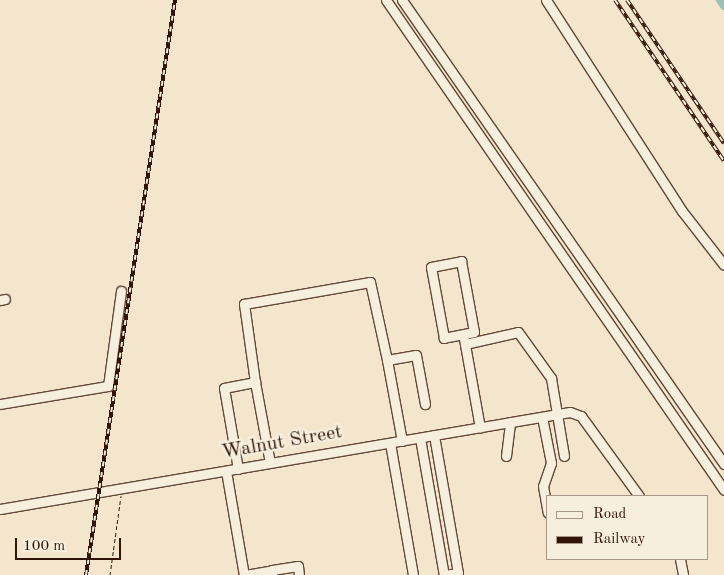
<!DOCTYPE html>
<html>
<head>
<meta charset="utf-8">
<style>
	body { margin:0 }
	#map { position:relative; width:724px; height:575px; overflow:hidden; background:#f3e6cd; font-family:"Old Standard TT",serif }
	div>[style] { position:absolute }
	.canal>* { height:8px; margin:-4px; padding:0 4px; transform-origin:4px; border-radius:4px; background:#9cc0b4 }
	.path>* { height:1px; margin-top:-0.5px; transform-origin:0; background:repeating-linear-gradient(90deg,#311405 0 4px,transparent 0 6.5px) }
	.roads { filter:drop-shadow(1px 0 #624837) drop-shadow(-1px 0 #624837) drop-shadow(0 1px #624837) drop-shadow(0 -1px #624837) }
	.minor>* { height:9px; margin:-4.5px; padding:0 4.5px; transform-origin:4.5px; border-radius:4.5px; background:#f7efde }
	.rail>* { height:4px; margin-top:-2px; transform-origin:0; background:repeating-linear-gradient(90deg,#f7efde 0 5.5px,#311405 0 11px); box-sizing:border-box; border-block:1px solid #311405 }
	span { translate:-50% -50%; white-space:nowrap; text-align:center; line-height:1.15; -webkit-text-stroke:4.5px #f7efde; paint-order:stroke }
	.street-label { font-size:20px; color:#311405 }
	.legend { position:absolute; left:546px; top:495px; width:162px; height:65px; box-sizing:border-box; background:#f7efde; border:1px solid #a89787; margin:0; padding:6px 9px; list-style:none; font-size:15px; color:#311405 }
	.legend li { display:flex; align-items:center; gap:10px; height:25px }
	.legend b { width:25px; border:1px solid #a89787 }
	.scale { position:absolute; left:15px; top:538px; width:106px; height:22px; box-sizing:border-box; border:2px solid #311405; border-top:0; padding-left:6px; font-size:15px; line-height:18px; white-space:nowrap; color:#311405; -webkit-text-stroke:4px #f7efde; paint-order:stroke }
</style>
</head>
<body>
<div id="map">
	<div class="canal">
		<div style="left:720px;top:0;width:7px;rotate:56deg"></div>
	</div>
	<div class="path">
		<div style="left:110px;top:575px;width:80px;rotate:-82.1deg"></div>
	</div>
	<div class="roads">
		<div class="minor">
			<div style="left:386px;top:0;width:595px;rotate:55.4deg"></div>
			<div style="left:402px;top:0;width:565px;rotate:55.24deg"></div>
			<div style="left:546px;top:0;width:251px;rotate:57.2deg"></div>
			<div style="left:682px;top:211px;width:68px;rotate:52.1deg"></div>
			<div style="left:461px;top:261px;width:72px;rotate:79.6deg"></div>
			<div style="left:474px;top:332px;width:31px;rotate:169deg"></div>
			<div style="left:444px;top:338px;width:72px;rotate:-100.4deg"></div>
			<div style="left:431px;top:267px;width:31px;rotate:-11deg"></div>
			<div style="left:0;top:300px;width:5px;rotate:-11deg"></div>
			<div style="left:464px;top:339px;width:90px;rotate:79.8deg"></div>
			<div style="left:465px;top:344px;width:54px;rotate:-12.8deg"></div>
			<div style="left:518px;top:332px;width:57px;rotate:54.3deg"></div>
			<div style="left:551px;top:378px;width:79px;rotate:80.5deg"></div>
			<div style="left:255px;top:382px;width:79px;rotate:-98deg"></div>
			<div style="left:244px;top:304px;width:128px;rotate:-9.9deg"></div>
			<div style="left:370px;top:282px;width:80px;rotate:77.7deg"></div>
			<div style="left:0;top:404px;width:109px;rotate:-9.5deg"></div>
			<div style="left:108px;top:386px;width:96px;rotate:-82.2deg"></div>
			<div style="left:542px;top:417px;width:47px;rotate:78.9deg"></div>
			<div style="left:551px;top:463px;width:24px;rotate:109deg"></div>
			<div style="left:543px;top:486px;width:27px;rotate:80deg"></div>
			<div style="left:420px;top:438px;width:139px;rotate:80.1deg"></div>
			<div style="left:444px;top:575px;width:14px;rotate:-8deg"></div>
			<div style="left:458px;top:573px;width:140px;rotate:-99.9deg"></div>
			<div style="left:402px;top:441px;width:82px;rotate:-100.5deg"></div>
			<div style="left:387px;top:360px;width:29px;rotate:-10deg"></div>
			<div style="left:416px;top:355px;width:50px;rotate:79.6deg"></div>
			<div style="left:390px;top:443px;width:134px;rotate:80.1deg"></div>
			<div style="left:506px;top:456px;width:34px;rotate:-83deg"></div>
			<div style="left:238px;top:469px;width:82px;rotate:-99.8deg"></div>
			<div style="left:224px;top:388px;width:32px;rotate:-11deg"></div>
			<div style="left:255px;top:382px;width:82px;rotate:79.5deg"></div>
			<div style="left:226px;top:471px;width:106px;rotate:80.2deg"></div>
			<div style="left:0;top:509px;width:578px;rotate:-9.66deg"></div>
			<div style="left:570px;top:412px;width:12px;rotate:20deg"></div>
			<div style="left:581px;top:416px;width:99px;rotate:54.1deg"></div>
			<div style="left:680px;top:559px;width:16px;rotate:79deg"></div>
			<div style="left:245px;top:575px;width:27px;rotate:-10deg"></div>
			<div style="left:272px;top:575px;width:5px;rotate:-90deg"></div>
			<div style="left:272px;top:570px;width:26px;rotate:-9deg"></div>
			<div style="left:298px;top:566px;width:9px;rotate:84deg"></div>
		</div>
	</div>
	<div class="rail">
		<div style="left:615px;top:0;width:194px;rotate:55.9deg"></div>
		<div style="left:627px;top:0;width:173px;rotate:55.9deg"></div>
		<div style="left:86px;top:575px;width:582px;rotate:-81.2deg"></div>
	</div>
	<div class="street-label">
		<span style="left:282px;top:443px;rotate:-10deg">Walnut Street</span>
	</div>
	<ul class="legend">
	<li><b style="height:6px;background:#f7efde"></b>Road</li>
	<li><b style="height:6px;background:#311405"></b>Railway</li>
	</ul>
	<div class="scale">100 m</div>
</div>
</body>
</html>
